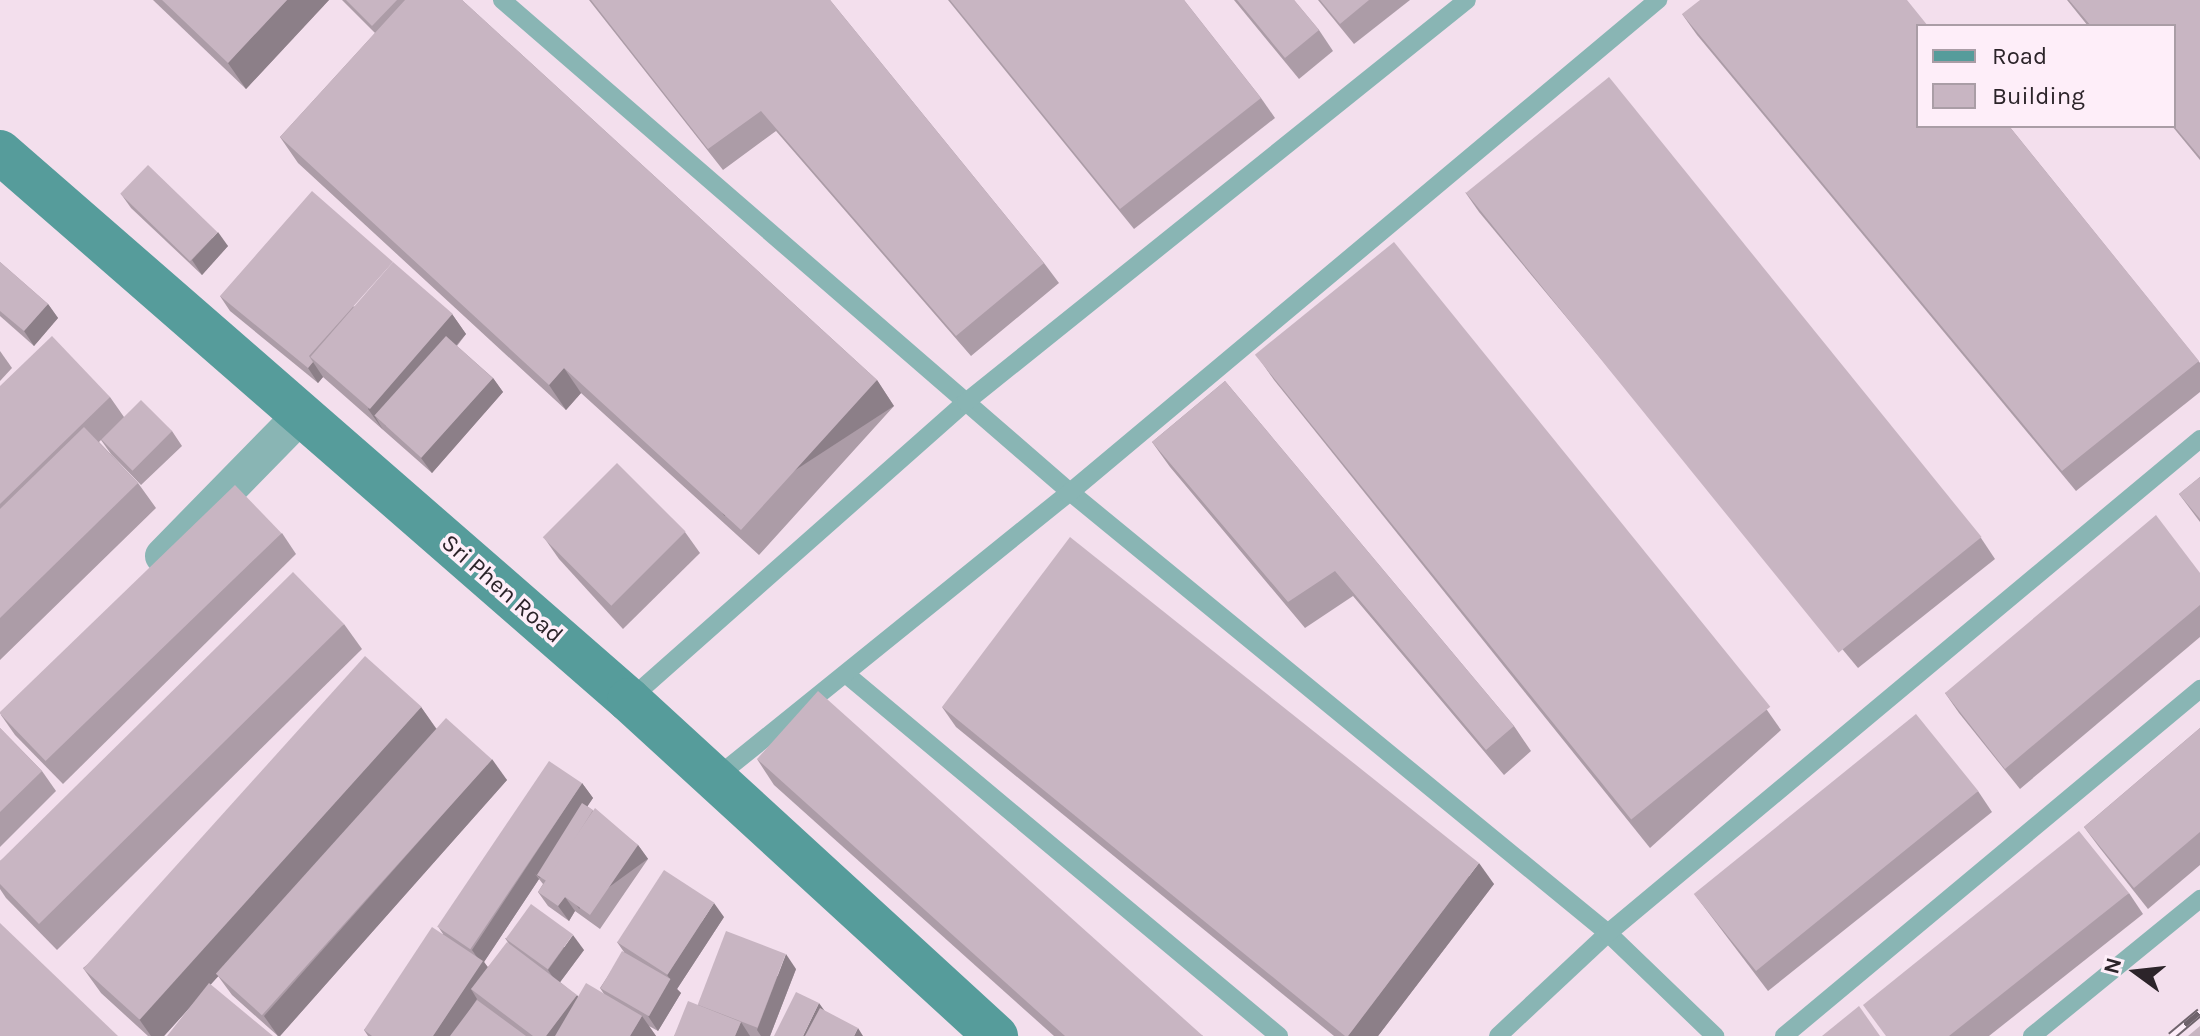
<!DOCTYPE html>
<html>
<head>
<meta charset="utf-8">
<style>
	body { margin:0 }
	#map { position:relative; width:2200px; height:1036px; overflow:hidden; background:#f3dfed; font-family:Karla,sans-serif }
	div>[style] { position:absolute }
	.service>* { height:18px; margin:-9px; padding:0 9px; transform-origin:9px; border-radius:9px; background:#89b5b4 }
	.minor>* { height:36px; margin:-18px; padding:0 18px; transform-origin:18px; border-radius:18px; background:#89b5b4 }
	.secondary>* { height:44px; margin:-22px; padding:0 22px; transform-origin:22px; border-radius:22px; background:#569c9b }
	.rail>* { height:9px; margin-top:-4.5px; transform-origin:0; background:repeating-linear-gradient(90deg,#feeef9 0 18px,#6f636c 0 36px); box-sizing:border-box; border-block:2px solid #6f636c }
	.wall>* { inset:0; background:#ac9ca7 }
	.shaded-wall>* { inset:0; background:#8c7f88; transform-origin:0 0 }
	.building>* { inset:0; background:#c8b5c2; transform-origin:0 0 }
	span { translate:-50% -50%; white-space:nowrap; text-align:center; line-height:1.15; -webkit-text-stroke:7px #feeef9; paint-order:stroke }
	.street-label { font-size:24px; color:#2c242a }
	.legend { position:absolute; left:1916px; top:24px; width:260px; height:104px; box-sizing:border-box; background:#feeef9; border:2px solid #aa9da6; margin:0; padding:10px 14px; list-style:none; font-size:24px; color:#2c242a }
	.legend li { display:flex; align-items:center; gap:16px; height:40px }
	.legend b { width:40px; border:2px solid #aa9da6 }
	.north { position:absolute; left:2096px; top:932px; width:80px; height:80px; -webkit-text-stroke:6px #feeef9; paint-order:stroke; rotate:285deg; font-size:22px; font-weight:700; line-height:32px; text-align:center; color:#2c242a }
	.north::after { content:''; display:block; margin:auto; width:28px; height:36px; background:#2c242a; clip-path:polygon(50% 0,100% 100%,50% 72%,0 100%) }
</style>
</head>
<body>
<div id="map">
	<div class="service">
		<div style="left:502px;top:0;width:751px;rotate:40.9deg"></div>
		<div style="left:1070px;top:492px;width:696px;rotate:39.34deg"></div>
		<div style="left:1608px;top:933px;width:149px;rotate:43.9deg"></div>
		<div style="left:847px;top:675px;width:563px;rotate:39.88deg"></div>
		<div style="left:629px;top:700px;width:450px;rotate:-41.5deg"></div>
		<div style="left:966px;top:402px;width:642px;rotate:-38.74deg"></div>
		<div style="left:713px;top:780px;width:456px;rotate:-38.9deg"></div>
		<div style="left:1068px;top:494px;width:770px;rotate:-39.94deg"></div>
		<div style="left:1498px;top:1036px;width:151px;rotate:-43.1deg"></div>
		<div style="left:1608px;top:933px;width:771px;rotate:-39.84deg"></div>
		<div style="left:1784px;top:1036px;width:542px;rotate:-39.83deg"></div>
		<div style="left:2032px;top:1036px;width:217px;rotate:-39.2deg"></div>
	</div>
	<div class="minor">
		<div style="left:163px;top:556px;width:197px;rotate:-45.6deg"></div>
	</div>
	<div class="secondary">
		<div style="left:0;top:152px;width:834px;rotate:41.06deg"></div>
		<div style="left:629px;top:700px;width:498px;rotate:42.5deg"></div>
	</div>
	<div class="rail">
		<div style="left:2171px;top:1036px;width:38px;rotate:-40deg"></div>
	</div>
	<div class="wall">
		<div style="clip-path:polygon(153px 0,329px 0,246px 89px)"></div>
		<div style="clip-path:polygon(342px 0,462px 0,877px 380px,894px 406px,759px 555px,581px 393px,566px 410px,298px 163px,280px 137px,375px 33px)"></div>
		<div style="clip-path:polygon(589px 0,830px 0,1044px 263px,1059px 283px,971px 356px,776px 131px,723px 170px)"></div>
		<div style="clip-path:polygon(948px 0,1184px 0,1261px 98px,1275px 118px,1134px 229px)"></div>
		<div style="clip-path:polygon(1234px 0,1294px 0,1319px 30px,1333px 51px,1299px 79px)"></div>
		<div style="clip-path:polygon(1318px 0,1410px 0,1354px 44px)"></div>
		<div style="clip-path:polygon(2067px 0,2200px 0,2200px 160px,2172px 126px,2174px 126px,2174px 26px,2088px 26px)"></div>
		<div style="clip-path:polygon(1682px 14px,2009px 126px,2200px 363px,2200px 392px,2076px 491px,1697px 35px)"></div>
		<div style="clip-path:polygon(1465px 192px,1981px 538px,1995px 559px,1858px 668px,1479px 212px)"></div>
		<div style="clip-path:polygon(121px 194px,228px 246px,202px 275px,131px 208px)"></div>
		<div style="clip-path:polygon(0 262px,48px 304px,58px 318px,34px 346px,0 316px)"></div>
		<div style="clip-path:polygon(220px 296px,452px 314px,466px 334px,457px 346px,493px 378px,503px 392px,432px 473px,323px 377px,318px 383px,230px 311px)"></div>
		<div style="clip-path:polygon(0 351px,12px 368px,0 381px)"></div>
		<div style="clip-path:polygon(1260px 360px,1767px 710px,1781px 730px,1650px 848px,1274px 380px)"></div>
		<div style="clip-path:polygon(1225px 381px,1514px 726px,1531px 751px,1504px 775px,1353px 596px,1305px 628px,1170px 467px,1152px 442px)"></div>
		<div style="clip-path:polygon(0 386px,110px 397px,124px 417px,172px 431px,182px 446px,141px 485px,111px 454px,101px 440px,99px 442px,138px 483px,156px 508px,0 660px)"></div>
		<div style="clip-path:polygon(2200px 477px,2200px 522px,2179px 494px)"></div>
		<div style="clip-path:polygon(685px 532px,700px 553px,623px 629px,559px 559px,545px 539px)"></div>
		<div style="clip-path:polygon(282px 533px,296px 554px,63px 784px,15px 735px,1px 715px)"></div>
		<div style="clip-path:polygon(2200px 573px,2200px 637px,2020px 789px,1959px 713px,1945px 693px)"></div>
		<div style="clip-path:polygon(344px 624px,362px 649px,57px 950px,6px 898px,0 889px,0 861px)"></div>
		<div style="clip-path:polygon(421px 707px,436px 728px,507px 780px,280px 1036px,278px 1036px,232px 995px,218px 976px,164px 1036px,148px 1036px,101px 993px,83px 968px)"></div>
		<div style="clip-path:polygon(942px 707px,1494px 884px,1378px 1036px,1334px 1036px,956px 727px)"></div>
		<div style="clip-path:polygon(0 728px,42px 771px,56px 791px,0 847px)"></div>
		<div style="clip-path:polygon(2200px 728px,2200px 865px,2148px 909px,2099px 847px,2084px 827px)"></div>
		<div style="clip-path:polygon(757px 759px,1203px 1036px,1054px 1036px,774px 785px)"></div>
		<div style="clip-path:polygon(582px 783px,593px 798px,587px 806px,638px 845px,648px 859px,600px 929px,575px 911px,569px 921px,548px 906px,538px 892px,543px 884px,539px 879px,484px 962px,488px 967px,509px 944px,505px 938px,584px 950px,560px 982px,578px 997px,604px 994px,600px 988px,624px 952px,617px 942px,724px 917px,677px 989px,681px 993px,658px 1031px,649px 1026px,656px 1036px,368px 1036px,364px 1030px,443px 934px,439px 928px)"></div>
		<div style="clip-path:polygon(1978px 791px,1992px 812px,1768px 991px,1695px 895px)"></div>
		<div style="clip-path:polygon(2129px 893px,2143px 914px,1989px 1036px,1886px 1036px)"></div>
		<div style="clip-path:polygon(796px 969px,770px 1036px,674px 1036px,698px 1005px)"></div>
	</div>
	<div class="shaded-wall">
		<div style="clip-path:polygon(287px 0,329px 0,246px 89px,228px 63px)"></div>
		<div style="clip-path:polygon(218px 232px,228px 246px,202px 275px,192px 260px)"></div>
		<div style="clip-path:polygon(48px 304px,58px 318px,34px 346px,24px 331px)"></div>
		<div style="clip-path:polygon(452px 314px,466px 334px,386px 426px,375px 416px,383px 430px,368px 409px)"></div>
		<div style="clip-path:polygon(313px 362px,323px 377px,318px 383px,308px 368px)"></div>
		<div style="clip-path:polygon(564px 368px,581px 393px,566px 410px,549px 385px)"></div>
		<div style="clip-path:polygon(493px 378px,503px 392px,432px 473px,421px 458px)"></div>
		<div style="left:877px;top:380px;width:31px;height:202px;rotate:57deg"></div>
		<div style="clip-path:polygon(421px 707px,439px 733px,164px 1036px,151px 1036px,139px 1019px)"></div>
		<div style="clip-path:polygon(492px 759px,507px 780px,280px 1036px,278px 1036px,264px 1016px)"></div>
		<div style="clip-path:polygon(582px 783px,593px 798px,540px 878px,535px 874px,539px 879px,484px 962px,493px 975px,471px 989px,477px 999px,453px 1036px,433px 1036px,481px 963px,472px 950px)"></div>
		<div style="left:638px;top:845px;width:17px;height:85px;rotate:54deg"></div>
		<div style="clip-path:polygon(1479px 863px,1494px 884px,1378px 1036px,1348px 1036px)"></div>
		<div style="clip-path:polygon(565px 897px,575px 911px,569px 921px,558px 906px)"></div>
		<div style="clip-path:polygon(714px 903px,724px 917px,677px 989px,681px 993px,658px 1031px,648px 1016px,670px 979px,667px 975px)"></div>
		<div style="clip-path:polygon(573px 935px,584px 950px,558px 985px,548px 970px)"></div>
		<div style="clip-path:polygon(786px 954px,796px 969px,770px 1036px,761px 1036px,757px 1030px)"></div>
		<div style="clip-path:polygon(577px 995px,587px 1010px,567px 1036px,546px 1036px)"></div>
		<div style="clip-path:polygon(819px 1003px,829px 1017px,820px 1036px,803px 1036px)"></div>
		<div style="clip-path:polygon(642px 1016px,656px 1036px,630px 1036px)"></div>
		<div style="clip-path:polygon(741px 1022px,750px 1036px,735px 1036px)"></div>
		<div style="clip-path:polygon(858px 1028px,863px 1036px,854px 1036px)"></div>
	</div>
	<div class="building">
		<div style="clip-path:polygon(162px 0,287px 0,228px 63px)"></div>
		<div style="clip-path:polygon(346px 0,397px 0,372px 26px)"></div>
		<div style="clip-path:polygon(405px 0,462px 0,877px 380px,741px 530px,564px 368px,549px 385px,280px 137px)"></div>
		<div style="clip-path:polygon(591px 0,830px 0,1044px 263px,956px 336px,761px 111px,708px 149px)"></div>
		<div style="clip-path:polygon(950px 0,1184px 0,1261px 98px,1120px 209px)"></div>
		<div style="clip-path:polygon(1237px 0,1294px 0,1319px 30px,1285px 58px)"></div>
		<div style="clip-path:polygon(1320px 0,1369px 0,1340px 24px)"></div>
		<div style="clip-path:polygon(1700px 0,1907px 0,1928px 26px,1918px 26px,1918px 126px,2009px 126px,2199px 361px,2062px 471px,1682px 14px)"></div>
		<div style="clip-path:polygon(2069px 0,2200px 0,2200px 157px,2174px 126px,2174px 26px,2091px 26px)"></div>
		<div style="left:1609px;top:77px;width:592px;height:184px;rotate:51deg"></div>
		<div style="left:148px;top:165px;width:97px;height:40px;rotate:44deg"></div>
		<div style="clip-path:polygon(312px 191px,393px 262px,309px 356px,313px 362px,308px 368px,220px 296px)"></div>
		<div style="left:1394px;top:242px;width:598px;height:179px;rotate:51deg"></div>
		<div style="clip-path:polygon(0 262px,48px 304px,24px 331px,0 311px)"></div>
		<div style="left:393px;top:262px;width:79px;height:126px;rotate:41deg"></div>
		<div style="clip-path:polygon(52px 336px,110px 397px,0 504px,0 386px)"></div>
		<div style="left:446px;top:336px;width:63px;height:107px;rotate:42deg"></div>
		<div style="clip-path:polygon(1225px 381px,1514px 726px,1486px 750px,1335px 571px,1288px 602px,1152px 442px)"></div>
		<div style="left:141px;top:400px;width:44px;height:56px;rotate:45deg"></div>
		<div style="clip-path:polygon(84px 427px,138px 483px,0 618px,0 509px)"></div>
		<div style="left:617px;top:463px;width:97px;height:105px;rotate:45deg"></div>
		<div style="clip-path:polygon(2200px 477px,2200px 519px,2179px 494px)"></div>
		<div style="left:235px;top:485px;width:67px;height:328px;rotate:46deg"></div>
		<div style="clip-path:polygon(2156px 515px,2200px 573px,2200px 605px,2005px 769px,1945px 693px)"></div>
		<div style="clip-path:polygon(1070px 537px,1479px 863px,1348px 1036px,1345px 1036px,942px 707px)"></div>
		<div style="clip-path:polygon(293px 572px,344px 624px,39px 924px,0 884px,0 861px)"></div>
		<div style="left:365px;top:656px;width:76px;height:421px;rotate:42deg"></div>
		<div style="clip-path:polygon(818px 691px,1203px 1036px,1065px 1036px,757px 759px)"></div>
		<div style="left:1916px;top:714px;width:99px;height:286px;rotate:51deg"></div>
		<div style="left:446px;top:718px;width:62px;height:344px;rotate:42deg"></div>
		<div style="clip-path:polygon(0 728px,42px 771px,0 812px)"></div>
		<div style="clip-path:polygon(2200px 728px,2200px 832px,2134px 888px,2084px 827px)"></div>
		<div style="left:549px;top:761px;width:40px;height:200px;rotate:34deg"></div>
		<div style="left:582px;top:803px;width:13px;height:85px;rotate:32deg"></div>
		<div style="clip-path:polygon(595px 808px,638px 845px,590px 915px,565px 897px,558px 906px,538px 892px)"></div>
		<div style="clip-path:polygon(2079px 831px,2129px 893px,1949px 1036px,1886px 1036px,1863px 1005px)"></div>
		<div style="left:664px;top:870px;width:60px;height:86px;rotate:33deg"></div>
		<div style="left:531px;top:904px;width:52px;height:43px;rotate:36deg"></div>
		<div style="clip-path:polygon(0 923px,118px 1036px,0 1036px)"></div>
		<div style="clip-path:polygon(432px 927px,483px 961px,433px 1036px,372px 1036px,364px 1030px)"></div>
		<div style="left:726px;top:931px;width:64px;height:79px;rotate:21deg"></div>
		<div style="clip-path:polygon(507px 942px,577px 995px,546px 1036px,533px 1036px,471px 989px)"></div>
		<div style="left:622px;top:951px;width:56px;height:43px;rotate:30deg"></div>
		<div style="clip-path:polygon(209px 983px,273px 1036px,167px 1036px)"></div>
		<div style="clip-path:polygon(586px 983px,642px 1016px,630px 1036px,555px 1036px)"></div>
		<div style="clip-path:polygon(796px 992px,819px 1003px,803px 1036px,774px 1036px)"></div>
		<div style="clip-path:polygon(477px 1000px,526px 1036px,450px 1036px)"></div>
		<div style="clip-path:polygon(688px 1001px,741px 1022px,735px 1036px,674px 1036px)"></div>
		<div style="clip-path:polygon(1859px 1006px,1880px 1036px,1822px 1036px)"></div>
		<div style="clip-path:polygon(820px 1008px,858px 1028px,854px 1036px,805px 1036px)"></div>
		<div style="clip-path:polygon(2200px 1026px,2200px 1036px,2188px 1036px)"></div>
	</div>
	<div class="street-label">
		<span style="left:502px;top:589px;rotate:41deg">Sri Phen Road</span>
	</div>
	<ul class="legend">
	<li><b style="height:10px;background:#569c9b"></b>Road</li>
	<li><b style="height:22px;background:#c8b5c2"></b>Building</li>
	</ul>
	<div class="north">N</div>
</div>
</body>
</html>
